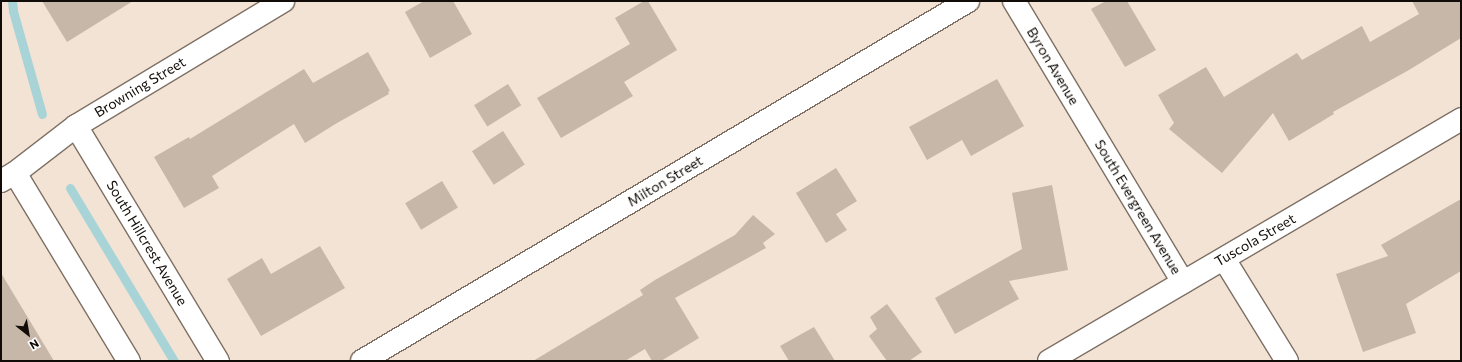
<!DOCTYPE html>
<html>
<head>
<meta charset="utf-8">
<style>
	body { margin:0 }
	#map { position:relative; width:1462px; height:362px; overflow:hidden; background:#f3e3d5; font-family:Commissioner,sans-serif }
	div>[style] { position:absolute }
	.stream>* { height:9px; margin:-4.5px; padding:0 4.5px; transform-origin:4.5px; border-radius:4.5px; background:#a9d4d7 }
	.building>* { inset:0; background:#c6b7a9; transform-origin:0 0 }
	.roads { filter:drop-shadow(1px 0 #7e7064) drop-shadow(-1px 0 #7e7064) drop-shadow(0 1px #7e7064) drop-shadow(0 -1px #7e7064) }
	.minor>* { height:22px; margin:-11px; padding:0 11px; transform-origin:11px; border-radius:11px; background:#fff }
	span { translate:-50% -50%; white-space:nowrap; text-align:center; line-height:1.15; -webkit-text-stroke:4px #fff; paint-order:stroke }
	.street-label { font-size:14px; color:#110c08 }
	.frame { position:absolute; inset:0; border:2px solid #110c08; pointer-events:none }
	.north { position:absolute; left:8px; top:314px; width:40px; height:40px; -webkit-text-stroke:3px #fff; paint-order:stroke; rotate:149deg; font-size:11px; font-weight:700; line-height:16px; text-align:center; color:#110c08 }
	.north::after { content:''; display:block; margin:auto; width:14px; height:18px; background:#110c08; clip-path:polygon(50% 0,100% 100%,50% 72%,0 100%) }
</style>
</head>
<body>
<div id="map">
	<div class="stream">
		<div style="left:12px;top:1px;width:10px;rotate:84deg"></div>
		<div style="left:13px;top:11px;width:107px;rotate:74.3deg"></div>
		<div style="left:70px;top:188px;width:202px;rotate:59deg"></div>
	</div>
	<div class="building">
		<div style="clip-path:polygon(42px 1px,133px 1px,67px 42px)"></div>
		<div style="clip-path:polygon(424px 1px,453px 1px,472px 34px,430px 58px,405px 12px)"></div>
		<div style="clip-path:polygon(644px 1px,648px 1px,677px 50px,624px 82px,633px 96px,561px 138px,537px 98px,630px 44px,615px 18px)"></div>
		<div style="clip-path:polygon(1106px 1px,1127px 1px,1156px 50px,1125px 67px,1091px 9px)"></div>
		<div style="clip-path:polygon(1412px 1px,1461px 1px,1461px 38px,1409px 70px,1333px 112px,1334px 114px,1289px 141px,1273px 113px,1222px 173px,1169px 129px,1174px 123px,1158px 95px,1206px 67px,1224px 97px,1297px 53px,1302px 60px,1362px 26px,1370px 42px,1419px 14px)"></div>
		<div style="clip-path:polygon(368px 52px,390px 91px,388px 92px,389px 94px,337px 123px,305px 143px,294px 124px,212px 176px,219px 188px,184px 208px,154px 157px,189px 137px,190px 139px,304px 69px,313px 83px)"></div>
		<div style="clip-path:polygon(997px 79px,1024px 126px,971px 156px,962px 140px,927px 160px,909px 127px)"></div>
		<div style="left:508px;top:84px;width:25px;height:40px;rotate:58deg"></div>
		<div style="left:503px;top:131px;width:40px;height:37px;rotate:57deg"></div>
		<div style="clip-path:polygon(836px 168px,857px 201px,836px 214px,847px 230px,826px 243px,796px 193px)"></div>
		<div style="left:442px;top:181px;width:31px;height:43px;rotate:59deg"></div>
		<div style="clip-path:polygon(1052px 185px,1068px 270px,1009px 281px,1019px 299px,955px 334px,935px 298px,1022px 249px,1012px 193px)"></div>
		<div style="clip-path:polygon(1461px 199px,1461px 271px,1406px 304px,1416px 333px,1363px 352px,1336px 274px,1388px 256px,1381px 245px)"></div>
		<div style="clip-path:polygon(753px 215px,775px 234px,763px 243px,766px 248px,675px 298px,699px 338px,661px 361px,652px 361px,645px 349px,625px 361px,533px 361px,643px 295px,640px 290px,655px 280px,735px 235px)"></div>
		<div style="clip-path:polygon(320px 246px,345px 288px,261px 336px,227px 279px,262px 258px,271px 274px)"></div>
		<div style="clip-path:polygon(1px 273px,54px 361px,1px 361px)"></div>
		<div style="clip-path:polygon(887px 304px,922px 352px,909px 361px,887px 361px,869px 336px,877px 329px,870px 317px)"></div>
		<div style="clip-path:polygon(814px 327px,835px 361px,789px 361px,780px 346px)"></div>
	</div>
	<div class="roads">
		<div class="minor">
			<div style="left:1014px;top:1px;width:328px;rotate:59deg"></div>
			<div style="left:76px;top:126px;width:275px;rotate:58.9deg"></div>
			<div style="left:15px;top:173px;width:220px;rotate:58.8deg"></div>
			<div style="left:1px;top:181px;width:16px;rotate:-30deg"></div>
			<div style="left:15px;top:173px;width:77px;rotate:-37.6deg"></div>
			<div style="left:76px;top:126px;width:242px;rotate:-31.1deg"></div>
			<div style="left:1224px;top:259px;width:120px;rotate:58.3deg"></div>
			<div style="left:362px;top:361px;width:705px;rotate:-30.71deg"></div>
			<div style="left:1049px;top:361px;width:478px;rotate:-30.4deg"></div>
		</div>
	</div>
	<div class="street-label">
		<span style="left:1053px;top:66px;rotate:59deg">Byron Avenue</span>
		<span style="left:140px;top:87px;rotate:-31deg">Browning Street</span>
		<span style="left:665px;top:181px;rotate:-31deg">Milton Street</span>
		<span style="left:1138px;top:207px;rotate:59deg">South Evergreen Avenue</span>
		<span style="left:1255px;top:240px;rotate:-30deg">Tuscola Street</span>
		<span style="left:147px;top:243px;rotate:59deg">South Hillcrest Avenue</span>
	</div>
	<div class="frame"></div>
	<div class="north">N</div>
</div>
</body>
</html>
